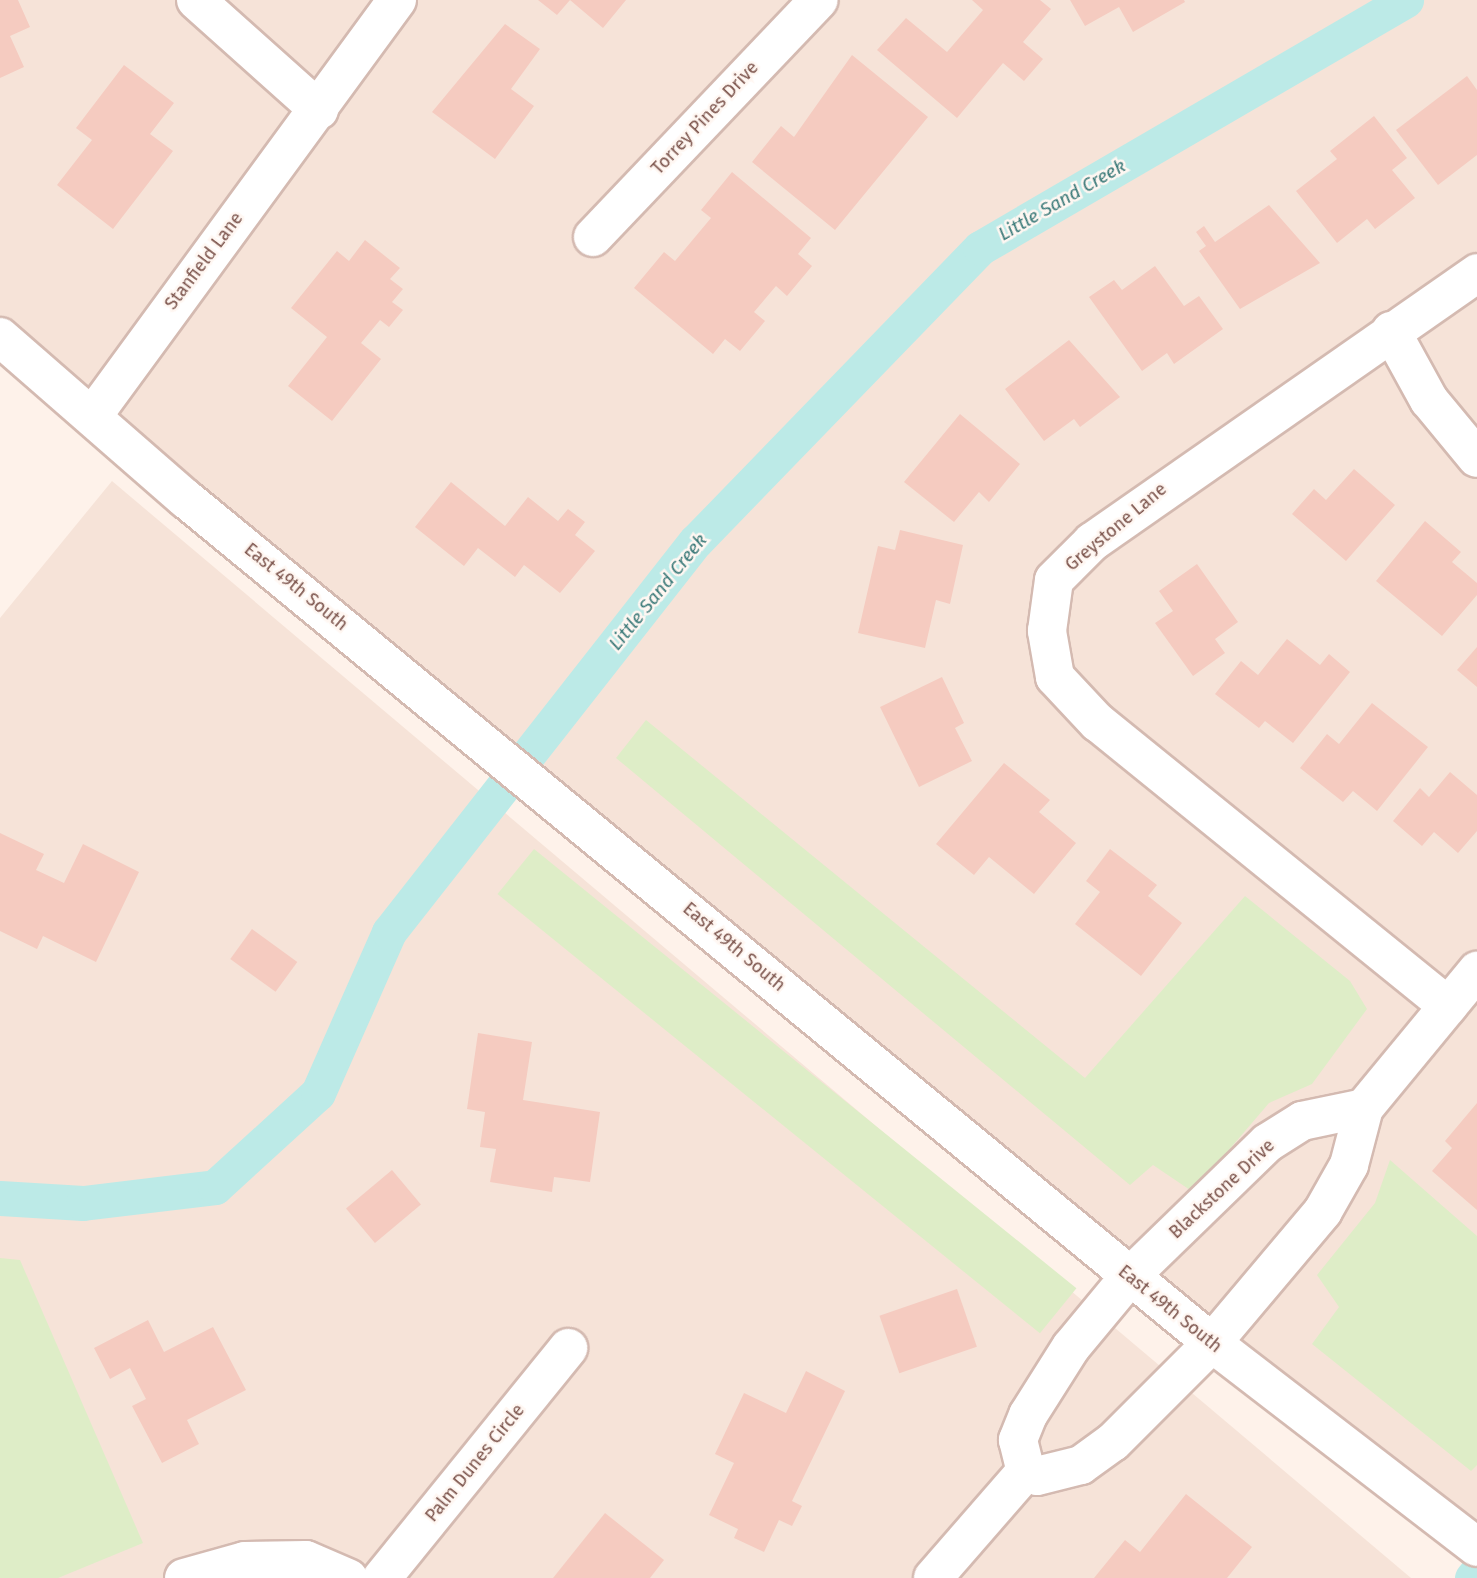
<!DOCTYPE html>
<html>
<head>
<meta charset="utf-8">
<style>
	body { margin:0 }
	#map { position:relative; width:1477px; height:1578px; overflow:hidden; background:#fef2ea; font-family:"Fira Sans",sans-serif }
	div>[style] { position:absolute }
	.residential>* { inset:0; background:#f6e3d8 }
	.green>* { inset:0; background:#deedc7; transform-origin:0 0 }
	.canal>* { height:35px; margin:-17.5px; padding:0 17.5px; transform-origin:17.5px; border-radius:17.5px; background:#bceae7 }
	.building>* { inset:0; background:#f5cbc0; transform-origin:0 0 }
	.roads { filter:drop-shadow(2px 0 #d4bab1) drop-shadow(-2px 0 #d4bab1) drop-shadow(0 2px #d4bab1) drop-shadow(0 -2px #d4bab1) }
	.street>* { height:38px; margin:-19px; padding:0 19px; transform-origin:19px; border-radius:19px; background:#fff }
	.secondary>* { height:38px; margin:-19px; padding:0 19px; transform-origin:19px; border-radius:19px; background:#fff }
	span { translate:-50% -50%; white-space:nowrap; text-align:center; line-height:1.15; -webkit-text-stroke:5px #fff7f2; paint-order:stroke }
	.street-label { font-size:18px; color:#7b534b }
	.water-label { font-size:19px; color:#3a7978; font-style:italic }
</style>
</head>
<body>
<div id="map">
	<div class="residential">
		<div style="clip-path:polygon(0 0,1477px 0,1477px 1536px,0 337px)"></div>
		<div style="clip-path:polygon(112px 481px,1411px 1578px,0 1578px,0 618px)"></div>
	</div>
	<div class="green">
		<div style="clip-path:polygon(646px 720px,1085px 1078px,1245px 896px,1350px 981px,1367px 1009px,1312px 1084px,1269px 1103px,1193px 1192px,1153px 1165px,1130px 1185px,616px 758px)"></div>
		<div style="left:534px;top:849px;width:698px;height:58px;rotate:39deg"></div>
		<div style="clip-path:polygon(1390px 1160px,1477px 1236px,1477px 1465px,1471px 1471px,1312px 1344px,1339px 1307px,1317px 1275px,1375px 1203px)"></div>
		<div style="clip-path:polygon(0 1258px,20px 1260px,143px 1543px,58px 1578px,0 1578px)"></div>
	</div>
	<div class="canal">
		<div style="left:0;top:1198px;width:83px;rotate:3.4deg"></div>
		<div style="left:83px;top:1203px;width:133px;rotate:-6.9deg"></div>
		<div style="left:215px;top:1187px;width:139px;rotate:-42.4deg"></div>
		<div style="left:318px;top:1093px;width:176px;rotate:-66.2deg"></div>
		<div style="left:389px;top:932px;width:497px;rotate:-51.9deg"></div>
		<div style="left:696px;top:541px;width:408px;rotate:-45.9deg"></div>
		<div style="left:980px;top:248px;width:493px;rotate:-30.2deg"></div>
		<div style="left:1472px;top:1578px;width:8px;rotate:-50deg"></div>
	</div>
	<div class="building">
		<div style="clip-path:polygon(0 0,18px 0,30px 27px,10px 36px,24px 67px,0 78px)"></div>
		<div style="clip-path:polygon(538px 0,626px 0,603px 28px,570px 0,557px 15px)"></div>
		<div style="clip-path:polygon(972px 0,1040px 0,1051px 9px,1023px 42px,1043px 59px,1024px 81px,1003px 63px,957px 118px,877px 50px,906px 18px,947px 52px,983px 10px)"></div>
		<div style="clip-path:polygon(1070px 0,1184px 0,1185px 2px,1133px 32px,1119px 7px,1085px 26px)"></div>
		<div style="clip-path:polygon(505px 24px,540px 49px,511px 89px,534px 106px,495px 159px,432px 112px)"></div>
		<div style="clip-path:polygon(852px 55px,928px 117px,835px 230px,752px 162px,781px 126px,794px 137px)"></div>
		<div style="clip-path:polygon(124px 65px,174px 103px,150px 134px,173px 151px,113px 229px,57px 185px,92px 140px,76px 128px)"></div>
		<div style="clip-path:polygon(1467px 76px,1477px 90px,1477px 155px,1438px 185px,1396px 130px)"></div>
		<div style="clip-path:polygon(1374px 116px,1407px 158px,1392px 170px,1415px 198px,1375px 229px,1367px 219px,1337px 243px,1296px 191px,1337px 159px,1330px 151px)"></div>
		<div style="clip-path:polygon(732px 172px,811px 238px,798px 254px,812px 266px,787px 296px,776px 286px,754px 312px,765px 321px,740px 351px,725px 339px,713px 354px,634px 288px,664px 252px,675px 261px,711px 218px,701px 210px)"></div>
		<div style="clip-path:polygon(1269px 205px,1320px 263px,1240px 309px,1199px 251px,1206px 246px,1196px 232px,1204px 226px,1215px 242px)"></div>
		<div style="clip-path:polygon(365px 240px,400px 268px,390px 279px,403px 289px,392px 302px,403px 310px,389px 327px,380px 320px,361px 343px,381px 359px,332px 421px,288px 386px,327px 337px,291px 308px,337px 251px,349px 261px)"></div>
		<div style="clip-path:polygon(1155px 266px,1184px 306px,1199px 296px,1223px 329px,1174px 364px,1167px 353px,1142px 371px,1089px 297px,1114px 280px,1122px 290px)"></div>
		<div style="clip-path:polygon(1069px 340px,1120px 397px,1080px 427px,1074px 419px,1044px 441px,1005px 389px)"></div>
		<div style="clip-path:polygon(960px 414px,1020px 464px,989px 502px,979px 492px,954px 522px,904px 482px)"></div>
		<div style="clip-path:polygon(1354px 469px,1395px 505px,1346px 561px,1292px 514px,1314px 489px,1326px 500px)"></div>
		<div style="clip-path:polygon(451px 482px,505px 526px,528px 497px,558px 521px,568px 509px,585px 522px,575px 535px,595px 551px,560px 593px,524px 565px,515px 577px,478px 548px,464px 566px,415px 527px)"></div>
		<div style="clip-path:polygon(1425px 521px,1461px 552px,1452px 562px,1477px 583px,1477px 595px,1442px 636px,1376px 581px)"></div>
		<div style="clip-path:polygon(900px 530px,963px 545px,950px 604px,936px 600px,925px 648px,858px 633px,878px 546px,895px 550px)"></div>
		<div style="clip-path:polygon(1197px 564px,1238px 622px,1215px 639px,1225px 653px,1193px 676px,1155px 623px,1173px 611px,1159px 591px)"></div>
		<div style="clip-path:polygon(1287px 639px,1320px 665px,1329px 654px,1350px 672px,1293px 743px,1265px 721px,1259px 728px,1215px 694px,1241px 661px,1258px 675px)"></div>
		<div style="clip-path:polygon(1477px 647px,1477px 687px,1457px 670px)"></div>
		<div style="clip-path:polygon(942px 677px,964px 723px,955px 728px,972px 761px,919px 787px,880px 707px)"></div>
		<div style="clip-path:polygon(1372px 703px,1428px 747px,1377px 811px,1353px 791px,1343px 802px,1300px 768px,1327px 734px,1339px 744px)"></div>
		<div style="clip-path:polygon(1004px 763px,1050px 800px,1039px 812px,1076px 843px,1034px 894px,989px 857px,974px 875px,936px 844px)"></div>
		<div style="clip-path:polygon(1450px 772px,1477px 795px,1477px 831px,1458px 853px,1434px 832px,1422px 846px,1393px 821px,1420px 788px,1429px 797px)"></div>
		<div style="clip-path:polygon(0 833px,44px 854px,36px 870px,64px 883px,83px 844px,139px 872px,96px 962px,43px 936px,37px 949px,0 931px)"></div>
		<div style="clip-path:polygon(1110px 849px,1157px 885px,1148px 896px,1182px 923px,1141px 976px,1075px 924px,1100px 892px,1086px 881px)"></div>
		<div style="left:252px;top:929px;width:56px;height:37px;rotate:36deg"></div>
		<div style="clip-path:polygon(478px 1033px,532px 1042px,523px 1100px,600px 1112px,590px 1182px,554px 1177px,552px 1192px,490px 1182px,496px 1149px,480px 1147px,485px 1112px,467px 1109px)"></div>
		<div style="clip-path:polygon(1477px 1103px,1477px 1210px,1432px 1171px,1452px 1148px,1445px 1141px)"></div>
		<div style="left:392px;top:1170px;width:45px;height:60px;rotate:50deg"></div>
		<div style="left:957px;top:1289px;width:61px;height:82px;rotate:71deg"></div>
		<div style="clip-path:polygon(148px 1320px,164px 1352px,213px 1327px,246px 1390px,187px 1420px,199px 1444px,162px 1463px,132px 1406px,146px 1399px,130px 1368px,110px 1379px,94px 1348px)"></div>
		<div style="clip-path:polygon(806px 1371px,845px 1391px,792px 1501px,802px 1506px,792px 1526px,779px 1520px,764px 1552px,734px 1538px,738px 1529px,709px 1515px,734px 1463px,715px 1454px,744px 1393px,786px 1413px)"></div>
		<div style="clip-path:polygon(1186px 1494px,1252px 1547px,1227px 1578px,1094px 1578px,1125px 1540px,1140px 1552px)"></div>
		<div style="clip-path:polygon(605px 1513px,664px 1560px,650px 1578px,553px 1578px)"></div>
	</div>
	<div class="roads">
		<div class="street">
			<div style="left:196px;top:0;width:165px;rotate:41.8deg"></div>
			<div style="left:593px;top:237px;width:327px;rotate:-46.4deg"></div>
			<div style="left:1391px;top:331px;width:79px;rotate:61.2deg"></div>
			<div style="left:1429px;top:400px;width:75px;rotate:50.4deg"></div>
			<div style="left:94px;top:414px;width:513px;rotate:-53.8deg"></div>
			<div style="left:1448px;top:1006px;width:450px;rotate:-141deg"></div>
			<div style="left:1098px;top:723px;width:63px;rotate:-133.1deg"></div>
			<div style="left:1055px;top:677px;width:47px;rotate:-99.9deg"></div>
			<div style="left:1047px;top:631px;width:51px;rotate:-82.2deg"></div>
			<div style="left:1054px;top:580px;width:54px;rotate:-45deg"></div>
			<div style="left:1092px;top:542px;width:470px;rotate:-34.9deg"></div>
			<div style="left:1364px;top:1108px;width:63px;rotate:168.2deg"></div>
			<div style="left:1302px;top:1121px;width:41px;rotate:147.8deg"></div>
			<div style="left:1267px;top:1143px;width:191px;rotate:135.8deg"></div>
			<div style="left:1130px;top:1276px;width:92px;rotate:129.7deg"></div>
			<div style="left:1071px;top:1347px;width:80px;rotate:122.3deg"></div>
			<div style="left:1028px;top:1415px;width:27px;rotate:112deg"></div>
			<div style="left:1018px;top:1440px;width:32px;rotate:76deg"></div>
			<div style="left:1026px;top:1471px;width:12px;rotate:24deg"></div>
			<div style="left:1037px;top:1476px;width:45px;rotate:-14deg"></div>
			<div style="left:1081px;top:1465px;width:39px;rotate:-36deg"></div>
			<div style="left:1113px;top:1442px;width:140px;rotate:-45deg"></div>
			<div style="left:1212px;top:1343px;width:172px;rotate:-49.9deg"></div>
			<div style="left:1323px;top:1211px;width:53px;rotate:-60.5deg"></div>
			<div style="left:1349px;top:1165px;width:59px;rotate:-75.3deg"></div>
			<div style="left:1364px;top:1108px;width:178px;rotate:-50.5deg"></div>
			<div style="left:184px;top:1578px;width:63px;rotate:-15.6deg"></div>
			<div style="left:245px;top:1561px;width:61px;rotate:-0.9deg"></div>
			<div style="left:306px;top:1560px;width:46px;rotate:23.2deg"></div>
			<div style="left:382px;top:1578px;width:296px;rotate:-51deg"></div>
			<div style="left:933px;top:1578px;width:142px;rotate:-49deg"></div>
		</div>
		<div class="secondary">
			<div style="left:0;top:337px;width:247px;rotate:41.1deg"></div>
			<div style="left:186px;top:499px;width:1329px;rotate:39.44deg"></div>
			<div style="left:1212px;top:1343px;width:334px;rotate:37.6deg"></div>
		</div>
	</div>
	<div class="street-label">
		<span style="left:705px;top:118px;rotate:-47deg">Torrey Pines Drive</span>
		<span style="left:204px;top:261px;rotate:-53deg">Stanfield Lane</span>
		<span style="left:1116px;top:527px;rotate:-40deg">Greystone Lane</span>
		<span style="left:296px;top:587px;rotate:39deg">East 49th South</span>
		<span style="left:734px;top:947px;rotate:40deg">East 49th South</span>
		<span style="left:1222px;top:1189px;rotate:-43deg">Blackstone Drive</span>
		<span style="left:1170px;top:1309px;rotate:39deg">East 49th South</span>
		<span style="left:475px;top:1463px;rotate:-51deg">Palm Dunes Circle</span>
	</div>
	<div class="water-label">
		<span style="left:1062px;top:200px;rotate:-30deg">Little Sand Creek</span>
		<span style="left:658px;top:592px;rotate:-51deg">Little Sand Creek</span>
	</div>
</div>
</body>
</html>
